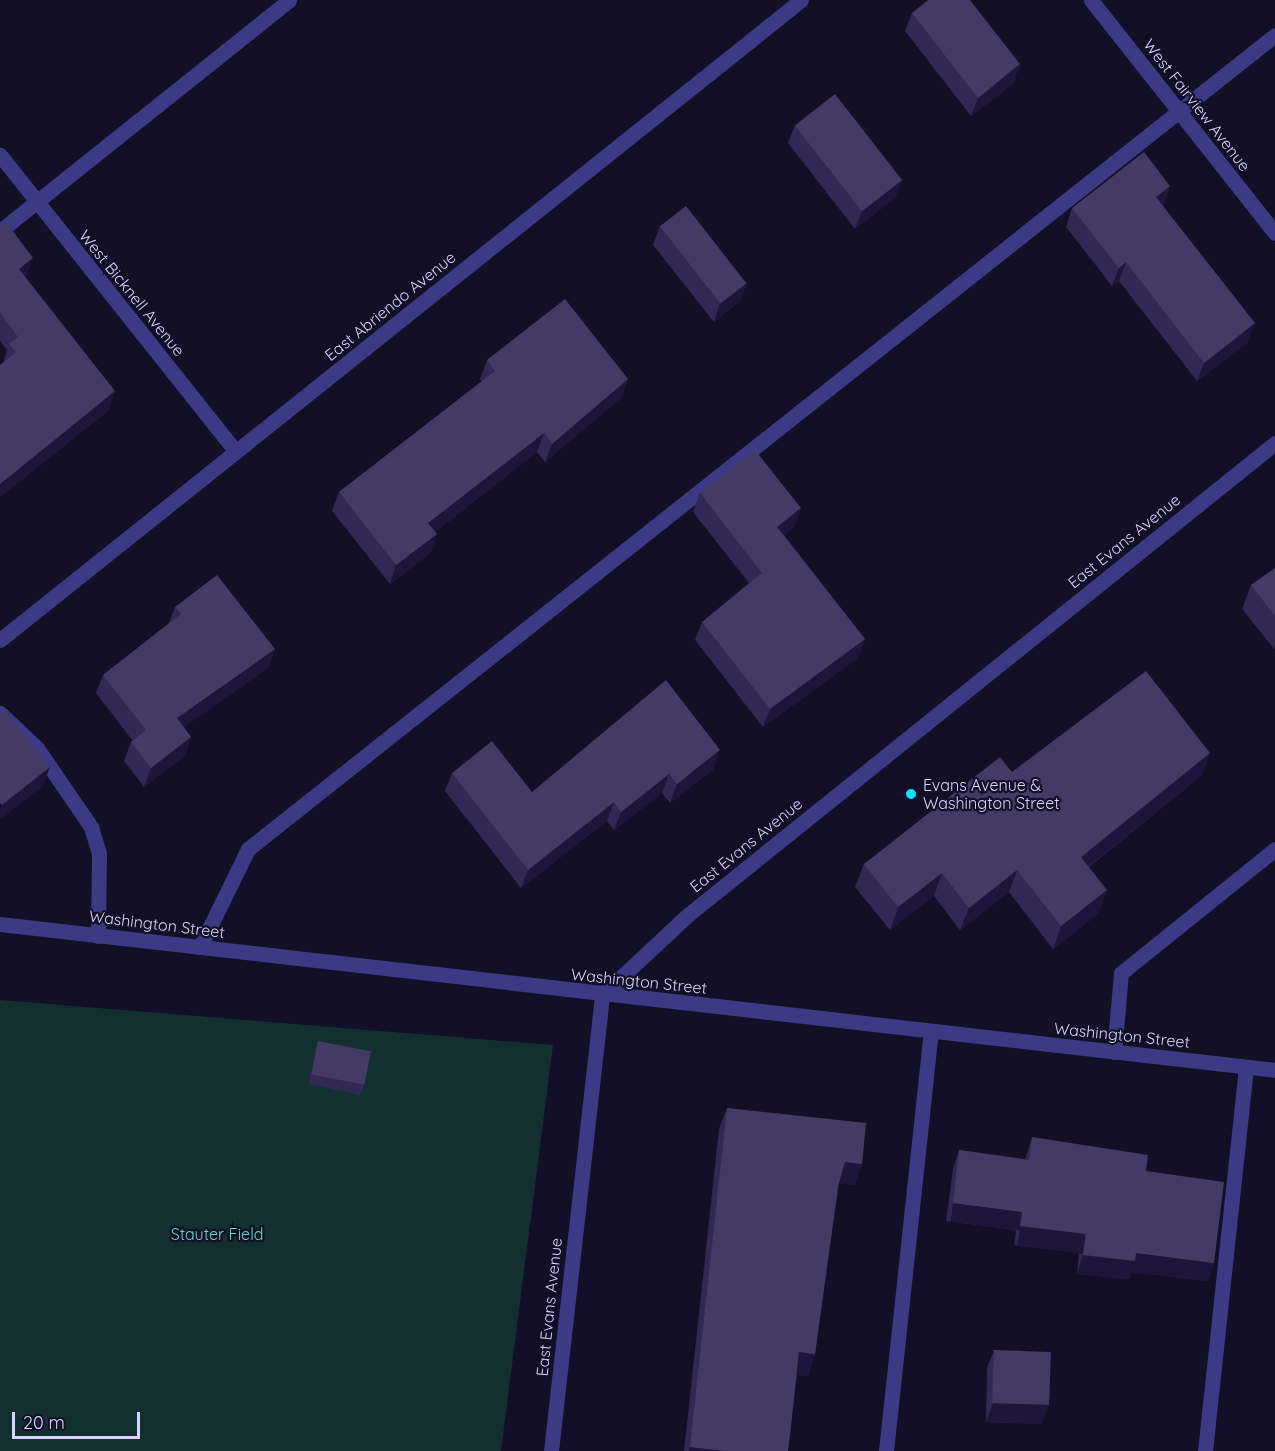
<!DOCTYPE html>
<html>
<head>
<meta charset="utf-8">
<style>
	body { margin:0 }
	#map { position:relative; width:1275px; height:1451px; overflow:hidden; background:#130f26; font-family:Quicksand,sans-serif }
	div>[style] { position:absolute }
	.green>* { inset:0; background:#12302f }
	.service>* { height:15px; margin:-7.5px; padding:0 7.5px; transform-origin:7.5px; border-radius:7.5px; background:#3d3a85 }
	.minor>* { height:15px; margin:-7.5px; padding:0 7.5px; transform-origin:7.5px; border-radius:7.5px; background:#3d3a85 }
	.tertiary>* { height:15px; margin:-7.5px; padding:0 7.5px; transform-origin:7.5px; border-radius:7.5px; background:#3d3a85 }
	.wall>* { inset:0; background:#312854 }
	.shaded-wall>* { inset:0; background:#1d163a; transform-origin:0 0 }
	.building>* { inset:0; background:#433a66; transform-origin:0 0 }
	.dots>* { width:16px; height:16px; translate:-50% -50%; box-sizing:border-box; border:3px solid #130f26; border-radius:50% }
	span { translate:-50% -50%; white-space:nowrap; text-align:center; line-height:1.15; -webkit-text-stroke:4.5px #130f26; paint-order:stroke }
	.street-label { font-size:16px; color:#d9d4ff }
	.poi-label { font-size:16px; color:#d9d4ff }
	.left { translate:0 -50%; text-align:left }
	.park-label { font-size:16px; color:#5fe0c0 }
	.scale { position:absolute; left:12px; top:1412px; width:128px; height:27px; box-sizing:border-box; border:3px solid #d9d4ff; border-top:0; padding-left:8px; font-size:18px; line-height:21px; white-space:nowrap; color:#d9d4ff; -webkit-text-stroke:4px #130f26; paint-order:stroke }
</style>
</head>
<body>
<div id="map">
	<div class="green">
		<div style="clip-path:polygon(0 1000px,553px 1045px,501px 1451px,0 1451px)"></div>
	</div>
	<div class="service">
		<div style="left:0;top:231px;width:370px;rotate:-38.6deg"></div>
		<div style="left:0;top:713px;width:51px;rotate:43.4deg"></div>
		<div style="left:37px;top:748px;width:96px;rotate:55.6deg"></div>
		<div style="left:91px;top:827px;width:28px;rotate:73deg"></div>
		<div style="left:99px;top:854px;width:82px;rotate:90.7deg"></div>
		<div style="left:200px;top:947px;width:109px;rotate:-63.9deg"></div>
		<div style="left:248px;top:849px;width:1310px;rotate:-38.4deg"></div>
		<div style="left:1114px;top:1052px;width:79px;rotate:-84.9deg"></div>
		<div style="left:1121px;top:973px;width:198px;rotate:-38.8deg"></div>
		<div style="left:886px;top:1451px;width:421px;rotate:-83.9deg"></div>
		<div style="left:1205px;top:1451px;width:386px;rotate:-83.9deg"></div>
	</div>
	<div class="minor">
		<div style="left:1091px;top:0;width:297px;rotate:51.7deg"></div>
		<div style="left:0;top:155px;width:379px;rotate:51.5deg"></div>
		<div style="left:0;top:640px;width:1025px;rotate:-38.62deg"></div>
		<div style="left:551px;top:1451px;width:459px;rotate:-83.6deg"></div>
	</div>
	<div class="tertiary">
		<div style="left:0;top:924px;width:1283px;rotate:6.53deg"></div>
		<div style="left:602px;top:995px;width:119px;rotate:-43deg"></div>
		<div style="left:689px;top:914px;width:752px;rotate:-38.79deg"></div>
	</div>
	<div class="wall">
		<div style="clip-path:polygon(912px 13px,1014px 83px,971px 116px,905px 31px)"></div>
		<div style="clip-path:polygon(795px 125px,902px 180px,895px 198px,855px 229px,788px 143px)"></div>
		<div style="clip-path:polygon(1170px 186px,1163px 205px,1248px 342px,1197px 381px,1119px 281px,1112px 286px,1066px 227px,1072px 208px)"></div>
		<div style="clip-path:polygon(660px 226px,747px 283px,740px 301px,714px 322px,653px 245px)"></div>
		<div style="clip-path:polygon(0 227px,26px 277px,25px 277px,109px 410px,0 497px,0 365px,3px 363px,7px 350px,0 341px)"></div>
		<div style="clip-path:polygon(487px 360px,628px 379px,621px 398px,545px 462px,537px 452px,435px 532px,437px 534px,430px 553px,390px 584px,332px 511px,339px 492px,482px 381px,480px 379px)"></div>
		<div style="clip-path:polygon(700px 493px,801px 508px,794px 527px,784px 535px,865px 639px,858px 658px,763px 727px,695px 640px,702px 622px,749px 583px,693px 512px)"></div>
		<div style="clip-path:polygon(1275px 568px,1275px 650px,1242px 609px,1251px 585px)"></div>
		<div style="clip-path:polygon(175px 607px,275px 649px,268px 668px,184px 727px,191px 737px,185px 756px,144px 787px,124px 761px,131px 742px,133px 741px,96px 693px,103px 675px,169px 623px)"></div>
		<div style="clip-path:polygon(1210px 753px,1202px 775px,1089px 867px,1099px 913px,1053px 949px,1009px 892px,960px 930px,934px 896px,890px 930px,855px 887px,864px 864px,1012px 772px)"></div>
		<div style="clip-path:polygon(714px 769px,670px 803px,662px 793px,614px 830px,607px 821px,521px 888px,445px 791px,452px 773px,532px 792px)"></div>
		<div style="clip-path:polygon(318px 1041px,364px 1085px,360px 1095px,309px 1084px,315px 1050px)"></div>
		<div style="clip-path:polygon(727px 1108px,862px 1164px,854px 1185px,839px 1183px,815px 1354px,808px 1376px,797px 1375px,788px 1451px,684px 1451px,719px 1129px)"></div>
		<div style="clip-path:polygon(1032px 1137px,1146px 1171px,1214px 1263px,1208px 1281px,1131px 1272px,1128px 1279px,1077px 1274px,1079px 1253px,1014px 1245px,1016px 1230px,946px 1221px,953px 1169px,959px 1150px,1025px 1159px)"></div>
		<div style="clip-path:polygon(994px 1350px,1042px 1424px,986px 1422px,987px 1368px)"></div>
	</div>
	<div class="shaded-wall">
		<div style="clip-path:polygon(1020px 64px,1014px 83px,971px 116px,978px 98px)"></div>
		<div style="clip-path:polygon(902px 180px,895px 198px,855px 229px,862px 211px)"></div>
		<div style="clip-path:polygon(1170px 186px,1163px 204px,1149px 215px,1156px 197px)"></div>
		<div style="clip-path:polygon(33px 258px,26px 277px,12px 288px,19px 269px)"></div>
		<div style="clip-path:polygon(1126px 262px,1119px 281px,1112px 286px,1119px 268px)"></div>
		<div style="clip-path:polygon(747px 283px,740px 301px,714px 322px,720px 303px)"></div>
		<div style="clip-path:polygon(1255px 323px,1248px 342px,1197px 381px,1204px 363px)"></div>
		<div style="clip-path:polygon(628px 379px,621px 398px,545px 462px,552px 444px)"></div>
		<div style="clip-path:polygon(115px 391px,109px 410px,0 497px,0 484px)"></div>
		<div style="clip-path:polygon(544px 433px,537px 452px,422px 542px,428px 523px)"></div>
		<div style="clip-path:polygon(801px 508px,794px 527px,770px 545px,777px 527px)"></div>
		<div style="clip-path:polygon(437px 534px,430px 553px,390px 584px,396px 565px)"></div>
		<div style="clip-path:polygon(865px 639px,858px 658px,763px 727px,770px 709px)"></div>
		<div style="clip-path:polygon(275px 649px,268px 668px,170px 737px,177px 718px)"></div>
		<div style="clip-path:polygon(191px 737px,185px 756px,144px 787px,151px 768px)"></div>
		<div style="clip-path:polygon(720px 750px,714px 769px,670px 803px,677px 784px)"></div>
		<div style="clip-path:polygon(1210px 753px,1202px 775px,1073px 879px,1081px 857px)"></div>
		<div style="clip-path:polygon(50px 767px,43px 786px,0 820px,0 809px,2px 805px)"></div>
		<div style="clip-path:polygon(669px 774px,662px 793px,614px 830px,621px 812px)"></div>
		<div style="clip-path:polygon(614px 802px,607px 821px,521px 888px,528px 870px)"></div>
		<div style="clip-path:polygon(1017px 870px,1009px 892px,960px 930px,969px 908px)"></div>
		<div style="clip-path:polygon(942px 873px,934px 896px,890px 930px,898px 907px)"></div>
		<div style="clip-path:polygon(1107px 890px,1099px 913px,1053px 949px,1061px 926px)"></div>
		<div style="clip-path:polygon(845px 1162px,862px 1164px,854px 1185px,837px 1183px)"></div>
		<div style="left:953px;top:1203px;width:70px;height:19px;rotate:7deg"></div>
		<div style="left:1020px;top:1226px;width:66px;height:20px;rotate:7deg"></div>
		<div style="clip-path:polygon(1136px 1253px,1214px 1263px,1208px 1281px,1131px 1272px,1128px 1279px,1077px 1274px,1083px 1255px)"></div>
		<div style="clip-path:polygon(799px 1352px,815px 1354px,808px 1376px,791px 1374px)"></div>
		<div style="clip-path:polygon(993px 1403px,1049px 1405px,1042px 1424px,986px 1422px)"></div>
		<div style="clip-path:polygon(690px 1447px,726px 1451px,689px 1451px)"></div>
	</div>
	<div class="building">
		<div style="clip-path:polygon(928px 0,970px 0,1020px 64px,978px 98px,912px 13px)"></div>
		<div style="left:835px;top:94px;width:109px;height:51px;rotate:52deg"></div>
		<div style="clip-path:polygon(1144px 152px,1170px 186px,1156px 197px,1255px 323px,1204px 363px,1126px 262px,1119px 268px,1072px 208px)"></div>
		<div style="left:686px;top:206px;width:98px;height:33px;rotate:52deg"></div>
		<div style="clip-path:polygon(6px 222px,33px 258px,19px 269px,115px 391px,0 484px,0 365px,16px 352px,9px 344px,18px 337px,0 313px,0 227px)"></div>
		<div style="clip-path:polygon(565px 299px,628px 379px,552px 444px,544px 433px,428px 523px,437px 534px,396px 565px,339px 492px,495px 371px,487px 360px)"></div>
		<div style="clip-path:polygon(755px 450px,801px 508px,777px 527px,865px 639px,770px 709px,702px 622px,762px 573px,700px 493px)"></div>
		<div style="clip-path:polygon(1275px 568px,1275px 616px,1251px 585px)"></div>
		<div style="clip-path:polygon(217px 575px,275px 649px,177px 718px,191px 737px,151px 768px,131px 742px,146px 730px,103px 675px,181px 614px,175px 607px)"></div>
		<div style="clip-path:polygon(1146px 671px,1210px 753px,1081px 857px,1107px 890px,1061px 926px,1017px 870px,969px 908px,942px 873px,898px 907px,864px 864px,1000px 757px,1012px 772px)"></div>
		<div style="clip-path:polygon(666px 680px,720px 750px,677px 784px,669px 774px,621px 812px,614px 802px,528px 870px,452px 773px,492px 741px,532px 792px)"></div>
		<div style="clip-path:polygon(5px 710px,50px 767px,2px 805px,0 803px,0 714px)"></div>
		<div style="left:318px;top:1041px;width:54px;height:34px;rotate:11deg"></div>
		<div style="clip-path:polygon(727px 1108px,866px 1123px,862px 1164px,845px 1162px,838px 1186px,815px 1354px,799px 1352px,788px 1451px,726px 1451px,690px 1447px)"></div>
		<div style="clip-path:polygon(1032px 1137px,1148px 1155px,1146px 1171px,1224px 1182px,1214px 1263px,1136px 1253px,1135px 1261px,1083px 1255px,1086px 1234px,1020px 1226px,1022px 1212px,953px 1203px,959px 1150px,1029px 1160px)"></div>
		<div style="left:994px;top:1350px;width:57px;height:53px;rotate:2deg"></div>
	</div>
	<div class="dots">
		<div style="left:911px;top:794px;background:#00e5ff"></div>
	</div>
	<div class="street-label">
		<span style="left:1197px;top:105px;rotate:52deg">West Fairview Avenue</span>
		<span style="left:132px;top:293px;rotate:51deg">West Bicknell Avenue</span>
		<span style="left:390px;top:306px;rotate:-39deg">East Abriendo Avenue</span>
		<span style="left:1124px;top:541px;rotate:-39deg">East Evans Avenue</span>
		<span style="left:746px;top:845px;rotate:-39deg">East Evans Avenue</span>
		<span style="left:157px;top:924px;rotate:7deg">Washington Street</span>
		<span style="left:639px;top:981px;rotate:6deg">Washington Street</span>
		<span style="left:1122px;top:1035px;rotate:6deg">Washington Street</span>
		<span style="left:549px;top:1307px;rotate:-84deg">East Evans Avenue</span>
	</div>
	<div class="poi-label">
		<span class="left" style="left:923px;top:794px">Evans Avenue &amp;<br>Washington Street</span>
	</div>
	<div class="park-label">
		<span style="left:217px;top:1234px">Stauter Field</span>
	</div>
	<div class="scale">20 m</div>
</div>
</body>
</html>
